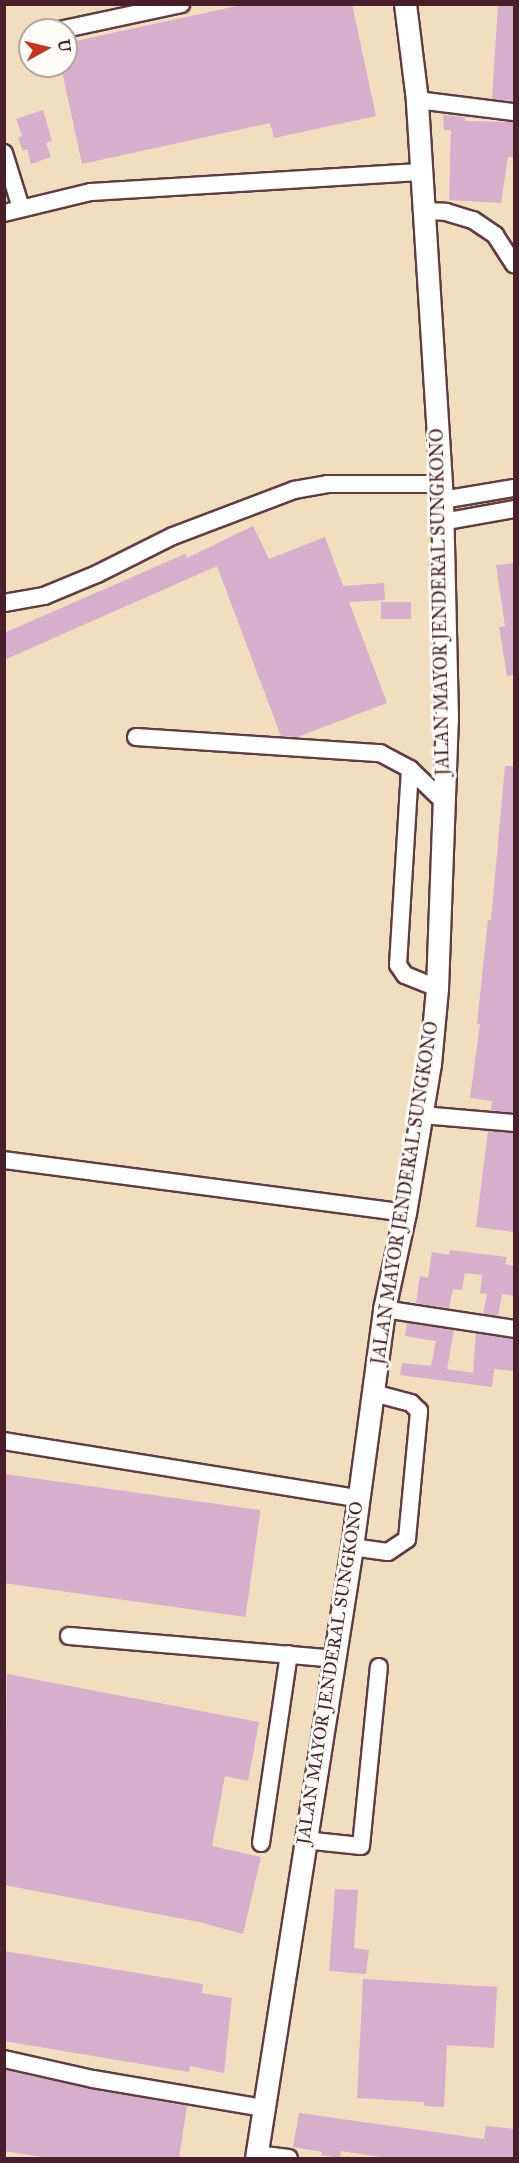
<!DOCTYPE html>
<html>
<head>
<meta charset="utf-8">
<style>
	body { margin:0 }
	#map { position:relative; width:519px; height:2163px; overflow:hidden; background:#f1debf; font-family:"IM FELL Great Primer",serif }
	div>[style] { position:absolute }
	.building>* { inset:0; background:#d7aecc; transform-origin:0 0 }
	.roads { filter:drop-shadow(2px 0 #633c41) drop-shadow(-2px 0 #633c41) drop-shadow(0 2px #633c41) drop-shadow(0 -2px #633c41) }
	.minor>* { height:16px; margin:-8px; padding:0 8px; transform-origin:8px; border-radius:8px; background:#fff }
	.major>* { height:21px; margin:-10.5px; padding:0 10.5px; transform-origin:10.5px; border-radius:10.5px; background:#fff }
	span { translate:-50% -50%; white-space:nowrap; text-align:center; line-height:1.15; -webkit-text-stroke:6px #fdfcf7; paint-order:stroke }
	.street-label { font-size:18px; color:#4a1f2b }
	.frame { position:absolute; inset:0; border:6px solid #4a1f2b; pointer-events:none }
	.north { position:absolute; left:18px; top:18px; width:60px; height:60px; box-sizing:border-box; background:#fdfcf7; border:2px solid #b5a4a5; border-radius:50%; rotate:82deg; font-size:16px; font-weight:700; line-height:24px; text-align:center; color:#4a1f2b }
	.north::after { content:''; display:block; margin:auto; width:21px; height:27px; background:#c8321e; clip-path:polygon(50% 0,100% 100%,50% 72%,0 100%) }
</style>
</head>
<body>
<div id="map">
	<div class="building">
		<div style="clip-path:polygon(246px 4px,352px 4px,376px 116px,274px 138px,270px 123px,82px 164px,61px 66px,66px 66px,66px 43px)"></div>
		<div style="clip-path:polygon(498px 4px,514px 4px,514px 101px,492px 99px)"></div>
		<div style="clip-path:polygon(43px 110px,52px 141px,46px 143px,51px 157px,31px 164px,27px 149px,23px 151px,18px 138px,22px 136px,16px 119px)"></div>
		<div style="clip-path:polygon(443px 115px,465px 117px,465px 121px,514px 122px,514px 157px,508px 157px,501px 203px,449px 200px,451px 130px,444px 130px)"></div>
		<div style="clip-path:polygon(253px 526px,269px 559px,325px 537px,343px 586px,384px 583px,385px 600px,349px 602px,387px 703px,297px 737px,281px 736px,217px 566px,4px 660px,4px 633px,185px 554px,187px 558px)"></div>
		<div style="clip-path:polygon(514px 563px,514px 675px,507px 676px,499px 627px,505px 626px,496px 565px)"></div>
		<div style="left:411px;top:602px;width:17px;height:30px;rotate:90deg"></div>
		<div style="clip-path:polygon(505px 766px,514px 766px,514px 1113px,491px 1110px,492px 1101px,470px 1098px,480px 1024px,477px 1024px,488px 920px,491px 920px)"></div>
		<div style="clip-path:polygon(488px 1131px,514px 1133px,514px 1232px,476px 1227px)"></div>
		<div style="clip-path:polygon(450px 1250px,507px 1257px,505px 1264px,514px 1266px,514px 1296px,502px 1294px,498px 1316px,483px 1314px,487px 1294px,480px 1293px,482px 1275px,465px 1273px,462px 1290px,453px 1289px,449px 1308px,416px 1303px,420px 1276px,428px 1278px,432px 1252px,449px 1255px)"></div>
		<div style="clip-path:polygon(407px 1323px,454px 1330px,447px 1369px,473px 1373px,476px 1334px,514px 1339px,514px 1371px,494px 1369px,492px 1387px,400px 1375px,402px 1363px,431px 1366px,436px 1341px,405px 1336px)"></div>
		<div style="left:4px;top:1474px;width:259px;height:108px;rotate:8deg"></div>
		<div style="clip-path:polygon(7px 1674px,259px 1722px,248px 1781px,225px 1776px,212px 1846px,261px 1857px,243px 1934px,199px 1922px,4px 1885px)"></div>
		<div style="clip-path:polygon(335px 1889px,358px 1890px,354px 1948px,369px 1950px,366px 1974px,329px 1971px)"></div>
		<div style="clip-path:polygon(4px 1951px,203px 1984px,202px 1993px,232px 1998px,224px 2073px,190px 2066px,189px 2072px,4px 2041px)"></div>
		<div style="clip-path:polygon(363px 1979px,497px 1987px,494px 2048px,447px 2045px,444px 2107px,424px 2106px,424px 2102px,357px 2098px)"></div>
		<div style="clip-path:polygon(4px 2070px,91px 2089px,187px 2106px,179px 2158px,49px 2158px,4px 2151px)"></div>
		<div style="clip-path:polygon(299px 2113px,484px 2139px,486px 2126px,514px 2129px,514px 2158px,388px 2158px,341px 2151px,340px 2158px,321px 2155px,322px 2152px,293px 2147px)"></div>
	</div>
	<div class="roads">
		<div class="minor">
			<div style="left:60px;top:30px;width:124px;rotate:-12.1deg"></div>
			<div style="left:417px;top:100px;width:98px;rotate:7.1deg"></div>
			<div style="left:4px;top:153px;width:58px;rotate:72.8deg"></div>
			<div style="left:422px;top:211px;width:24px;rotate:2deg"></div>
			<div style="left:446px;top:212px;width:28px;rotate:17deg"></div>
			<div style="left:473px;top:220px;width:27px;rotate:34deg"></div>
			<div style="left:495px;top:235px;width:35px;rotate:57deg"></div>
			<div style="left:4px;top:213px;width:89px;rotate:-13.6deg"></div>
			<div style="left:91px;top:192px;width:329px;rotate:-3.5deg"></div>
			<div style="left:442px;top:500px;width:73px;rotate:-9.5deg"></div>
			<div style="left:442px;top:522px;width:73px;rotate:-10.2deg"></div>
			<div style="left:4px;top:603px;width:41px;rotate:-9.9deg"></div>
			<div style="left:44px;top:596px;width:57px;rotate:-22.5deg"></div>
			<div style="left:97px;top:574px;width:85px;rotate:-26.6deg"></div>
			<div style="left:173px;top:536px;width:129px;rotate:-20.8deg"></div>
			<div style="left:294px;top:490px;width:34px;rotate:-10deg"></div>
			<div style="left:327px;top:484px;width:113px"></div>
			<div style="left:136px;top:737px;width:245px;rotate:3.8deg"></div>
			<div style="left:380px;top:753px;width:34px;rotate:28deg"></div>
			<div style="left:410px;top:769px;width:47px;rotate:44.1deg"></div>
			<div style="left:410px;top:769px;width:196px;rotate:93.5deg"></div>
			<div style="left:398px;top:965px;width:12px;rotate:55deg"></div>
			<div style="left:405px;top:975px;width:35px;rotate:22deg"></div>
			<div style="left:421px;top:1115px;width:93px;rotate:4.9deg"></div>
			<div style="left:4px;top:1160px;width:404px;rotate:7.5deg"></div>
			<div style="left:384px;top:1309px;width:132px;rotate:8.7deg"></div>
			<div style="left:4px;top:1441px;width:358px;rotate:9.2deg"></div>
			<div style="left:352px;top:1547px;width:36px;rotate:8deg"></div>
			<div style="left:388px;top:1552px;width:23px;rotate:-34deg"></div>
			<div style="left:407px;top:1539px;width:129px;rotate:-84.6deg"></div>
			<div style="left:419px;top:1411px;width:11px;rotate:-135deg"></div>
			<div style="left:411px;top:1403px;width:39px;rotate:-165deg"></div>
			<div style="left:69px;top:1636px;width:267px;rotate:4.9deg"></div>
			<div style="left:304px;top:1840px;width:57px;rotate:6deg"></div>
			<div style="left:361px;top:1846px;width:180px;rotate:-84.3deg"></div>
			<div style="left:261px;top:1843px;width:191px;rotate:-81.6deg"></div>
			<div style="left:4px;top:2059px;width:91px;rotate:12.7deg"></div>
			<div style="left:93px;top:2079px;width:172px;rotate:9.7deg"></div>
			<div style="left:256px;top:2154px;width:33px;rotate:7deg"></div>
		</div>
		<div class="major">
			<div style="left:256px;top:2158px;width:618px;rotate:-81.07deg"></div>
			<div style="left:352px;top:1547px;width:240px;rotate:-82.3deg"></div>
			<div style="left:384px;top:1309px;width:98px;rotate:-77.7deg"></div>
			<div style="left:405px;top:1213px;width:151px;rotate:-80.5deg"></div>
			<div style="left:430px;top:1064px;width:76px;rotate:-84.7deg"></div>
			<div style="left:437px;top:988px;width:269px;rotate:-87.9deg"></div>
			<div style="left:447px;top:719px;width:219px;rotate:-91.3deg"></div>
			<div style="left:442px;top:500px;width:401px;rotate:-93.6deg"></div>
			<div style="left:417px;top:100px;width:97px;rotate:-97.1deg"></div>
		</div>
	</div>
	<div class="street-label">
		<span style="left:440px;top:602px;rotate:-91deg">JALAN MAYOR JENDERAL SUNGKONO</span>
		<span style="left:405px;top:1193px;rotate:-81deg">JALAN MAYOR JENDERAL SUNGKONO</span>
		<span style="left:330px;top:1673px;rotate:-81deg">JALAN MAYOR JENDERAL SUNGKONO</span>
	</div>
	<div class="frame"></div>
	<div class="north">U</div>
</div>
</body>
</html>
